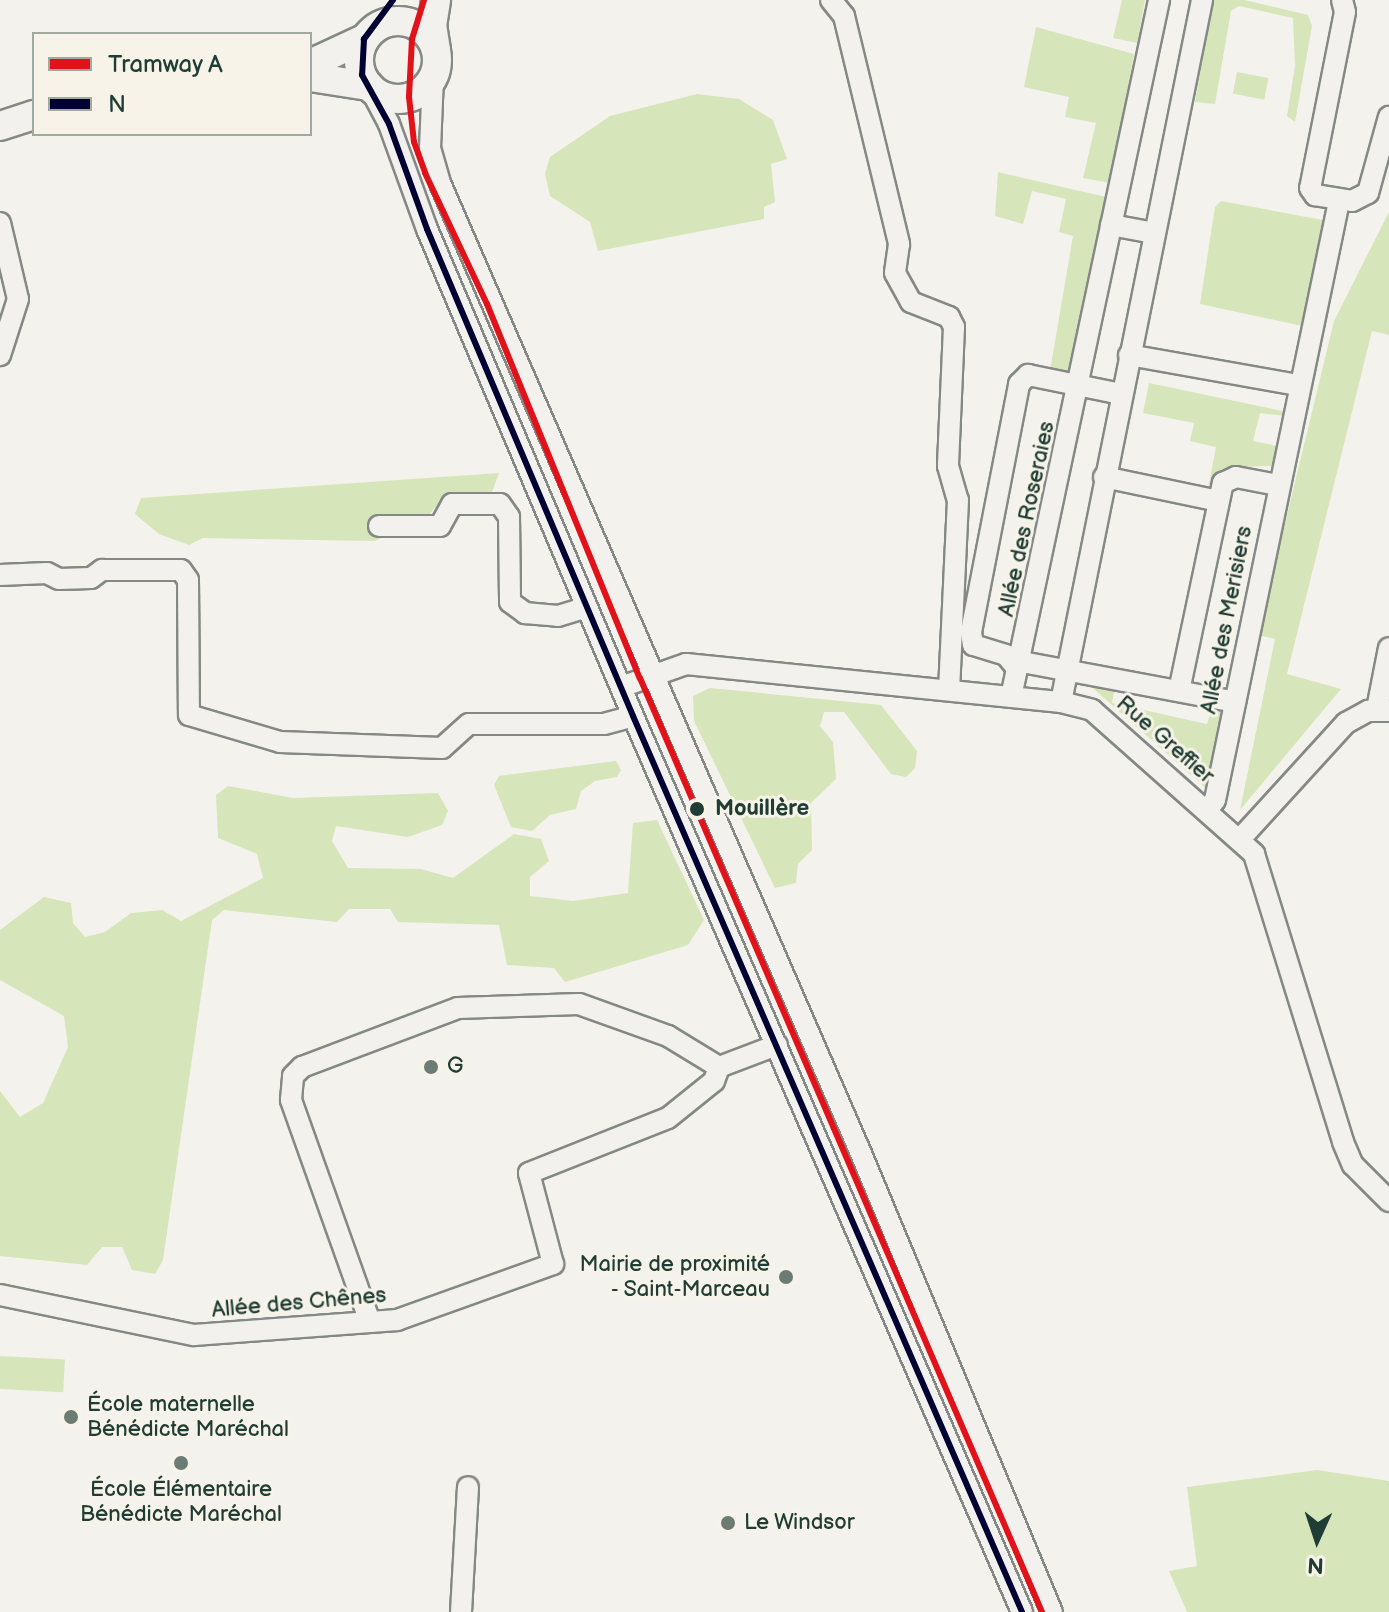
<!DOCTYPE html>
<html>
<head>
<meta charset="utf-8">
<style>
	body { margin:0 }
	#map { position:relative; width:1389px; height:1612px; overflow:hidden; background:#f4f2ec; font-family:"Balsamiq Sans",sans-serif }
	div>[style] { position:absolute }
	.green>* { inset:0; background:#d7e5ba; transform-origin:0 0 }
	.roads { filter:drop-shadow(2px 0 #848985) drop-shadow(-2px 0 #848985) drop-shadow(0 2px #848985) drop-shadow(0 -2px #848985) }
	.street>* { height:20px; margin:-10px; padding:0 10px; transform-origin:10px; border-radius:10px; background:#f2f1ed }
	.secondary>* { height:28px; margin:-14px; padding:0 14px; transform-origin:14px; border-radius:14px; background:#f2f1ed }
	.secondary>.ring { margin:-14px; padding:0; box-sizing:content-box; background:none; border:28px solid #f2f1ed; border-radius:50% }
	.bus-1>* { height:6px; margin:-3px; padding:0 3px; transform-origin:3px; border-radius:3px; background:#003 }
	.tram-1>* { height:6px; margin:-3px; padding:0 3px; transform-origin:3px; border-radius:3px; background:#e2121a }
	.dots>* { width:22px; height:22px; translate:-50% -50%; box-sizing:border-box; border:4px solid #f7f3e8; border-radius:50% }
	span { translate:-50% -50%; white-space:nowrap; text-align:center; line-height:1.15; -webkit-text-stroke:6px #f7f3e8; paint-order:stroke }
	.street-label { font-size:22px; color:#1f3d34 }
	.stop-label { font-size:22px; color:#1f3d34; font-weight:700 }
	.left { translate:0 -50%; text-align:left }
	.poi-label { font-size:22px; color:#1f3d34 }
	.right { translate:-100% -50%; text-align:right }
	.legend { position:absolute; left:32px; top:32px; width:280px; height:104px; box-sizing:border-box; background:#f7f3e8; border:2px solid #a1aaa0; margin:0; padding:10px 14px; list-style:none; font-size:24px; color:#1f3d34 }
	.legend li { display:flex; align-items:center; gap:16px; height:40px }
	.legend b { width:40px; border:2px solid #a1aaa0 }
	.north { position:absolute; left:1277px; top:1500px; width:80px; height:80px; -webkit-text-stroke:6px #f7f3e8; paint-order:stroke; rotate:183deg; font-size:22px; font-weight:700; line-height:32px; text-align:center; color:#1f3d34 }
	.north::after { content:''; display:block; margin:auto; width:28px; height:36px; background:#1f3d34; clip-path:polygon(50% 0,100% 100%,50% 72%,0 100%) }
</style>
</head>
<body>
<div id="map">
	<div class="green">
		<div style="clip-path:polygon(1122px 0,1145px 0,1137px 43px,1113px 38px)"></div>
		<div style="clip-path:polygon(1213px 0,1244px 0,1308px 15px,1312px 26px,1295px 122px,1287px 116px,1295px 66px,1293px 18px,1239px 6px,1231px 11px,1215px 104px,1195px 102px)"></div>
		<div style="clip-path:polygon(1036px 27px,1134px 54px,1110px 183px,1083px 178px,1096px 123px,1065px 117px,1069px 97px,1024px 87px)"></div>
		<div style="left:1237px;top:72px;width:32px;height:22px;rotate:11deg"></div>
		<div style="clip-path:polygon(697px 94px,739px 99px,773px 120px,787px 159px,771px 164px,775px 202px,764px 207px,764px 219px,598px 251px,590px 222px,550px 196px,545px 174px,550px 157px,610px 116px)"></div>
		<div style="clip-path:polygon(998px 172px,1106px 197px,1073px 371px,1067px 374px,1050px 371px,1073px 236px,1059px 232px,1066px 199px,1032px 191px,1023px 224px,995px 216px)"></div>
		<div style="clip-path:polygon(1221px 201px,1323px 220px,1302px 326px,1200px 304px,1215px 207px)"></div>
		<div style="clip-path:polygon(1389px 212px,1389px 335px,1372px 331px,1287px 674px,1341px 689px,1240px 810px,1275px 639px,1258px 635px,1334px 321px)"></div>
		<div style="clip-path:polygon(1149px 383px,1287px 412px,1285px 416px,1260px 413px,1253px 441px,1278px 446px,1273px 466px,1228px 467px,1218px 471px,1208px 489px,1216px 447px,1190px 441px,1194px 423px,1143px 413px)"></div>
		<div style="clip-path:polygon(499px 473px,492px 492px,440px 501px,429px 515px,375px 541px,203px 538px,189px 545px,159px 534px,135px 514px,141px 498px)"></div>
		<div style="clip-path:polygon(1086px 682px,1115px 687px,1112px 703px,1207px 724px,1212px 708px,1221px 710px,1208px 790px)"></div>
		<div style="clip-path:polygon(710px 688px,881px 705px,917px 751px,915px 768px,906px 777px,891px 774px,844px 712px,824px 712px,820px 726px,833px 742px,836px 779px,811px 803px,812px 850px,798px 864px,796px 883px,775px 888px,694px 721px,693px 696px)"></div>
		<div style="clip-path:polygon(616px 761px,621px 770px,617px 777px,595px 781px,581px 791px,576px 809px,550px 815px,532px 831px,511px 827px,494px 785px,499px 776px)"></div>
		<div style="clip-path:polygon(228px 786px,293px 798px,438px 793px,448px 811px,442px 825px,408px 837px,336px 826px,332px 841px,348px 868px,421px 869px,453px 878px,514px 834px,541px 839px,549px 861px,530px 877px,530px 896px,573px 901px,628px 893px,633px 823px,657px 820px,704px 920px,688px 945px,565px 982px,554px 968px,507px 965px,499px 925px,398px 922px,390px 909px,349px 909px,337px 922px,224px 910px,212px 920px,163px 1260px,155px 1274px,132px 1270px,122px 1247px,102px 1247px,87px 1265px,0 1256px,0 1091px,20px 1117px,43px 1103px,68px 1047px,64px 1016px,0 980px,0 930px,44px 897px,71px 903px,73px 923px,85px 937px,105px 932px,131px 913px,162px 910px,181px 921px,263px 878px,257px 854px,218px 838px,216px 795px)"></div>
		<div style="left:0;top:1356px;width:65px;height:33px;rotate:3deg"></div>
		<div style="clip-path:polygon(1317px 1470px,1389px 1481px,1389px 1612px,1187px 1612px,1169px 1571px,1197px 1566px,1187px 1487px)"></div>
	</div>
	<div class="roads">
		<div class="street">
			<div style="left:831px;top:0;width:21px;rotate:51deg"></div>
			<div style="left:844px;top:16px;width:235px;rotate:76.4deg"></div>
			<div style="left:899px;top:244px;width:29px;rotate:98deg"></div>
			<div style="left:895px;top:273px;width:33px;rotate:61deg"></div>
			<div style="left:911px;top:302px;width:41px;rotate:21.5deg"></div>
			<div style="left:949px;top:317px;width:11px;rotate:63deg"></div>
			<div style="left:954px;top:327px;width:139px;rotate:92.5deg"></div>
			<div style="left:948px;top:466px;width:35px;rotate:74deg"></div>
			<div style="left:958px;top:500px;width:190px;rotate:92.7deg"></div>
			<div style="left:1342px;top:0;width:12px;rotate:76deg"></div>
			<div style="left:1345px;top:12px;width:179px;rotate:101.2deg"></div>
			<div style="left:1310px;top:188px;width:9px;rotate:54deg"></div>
			<div style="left:1315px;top:195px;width:37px;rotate:9deg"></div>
			<div style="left:1352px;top:201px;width:18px;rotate:-27deg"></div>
			<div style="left:1368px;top:193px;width:79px;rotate:-74.6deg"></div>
			<div style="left:433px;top:77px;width:71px;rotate:92.4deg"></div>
			<div style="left:430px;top:148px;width:36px;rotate:74deg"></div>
			<div style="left:440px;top:183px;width:1061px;rotate:66.55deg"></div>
			<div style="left:862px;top:1156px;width:494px;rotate:67.4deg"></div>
			<div style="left:369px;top:86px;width:43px;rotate:62.2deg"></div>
			<div style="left:389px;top:124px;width:112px;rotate:70.1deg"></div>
			<div style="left:427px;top:229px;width:529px;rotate:67.07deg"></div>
			<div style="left:633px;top:716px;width:977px;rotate:66.53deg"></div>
			<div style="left:0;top:223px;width:78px;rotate:76.7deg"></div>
			<div style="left:18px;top:299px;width:59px;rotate:107.8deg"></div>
			<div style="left:1111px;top:225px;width:44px;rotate:10.5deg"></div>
			<div style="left:1129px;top:355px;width:172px;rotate:10.1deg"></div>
			<div style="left:1104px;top:477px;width:117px;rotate:11.8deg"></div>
			<div style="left:379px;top:526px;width:61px"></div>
			<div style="left:440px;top:526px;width:25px;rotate:-61deg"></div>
			<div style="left:452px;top:504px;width:48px"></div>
			<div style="left:500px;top:504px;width:16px;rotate:55deg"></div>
			<div style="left:509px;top:517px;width:85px;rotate:89.3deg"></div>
			<div style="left:510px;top:602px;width:19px;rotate:36deg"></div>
			<div style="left:525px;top:613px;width:33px;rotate:5deg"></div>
			<div style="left:558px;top:616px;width:30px;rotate:-17deg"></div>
			<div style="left:0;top:575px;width:47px;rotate:-2.4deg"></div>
			<div style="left:47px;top:573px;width:13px;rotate:27deg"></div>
			<div style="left:59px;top:579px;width:32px;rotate:-2deg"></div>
			<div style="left:91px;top:578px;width:14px;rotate:-36deg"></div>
			<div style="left:102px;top:570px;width:79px"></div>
			<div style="left:181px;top:570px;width:12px;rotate:55deg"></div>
			<div style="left:188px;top:580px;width:135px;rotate:89.6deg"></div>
			<div style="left:189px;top:715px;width:95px;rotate:16.5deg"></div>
			<div style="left:280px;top:742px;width:162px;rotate:2.1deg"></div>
			<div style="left:442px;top:748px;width:36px;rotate:-42deg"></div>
			<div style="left:469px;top:724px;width:135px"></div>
			<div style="left:604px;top:724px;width:30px;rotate:-15deg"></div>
			<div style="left:1022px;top:662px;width:217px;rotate:10.6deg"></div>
			<div style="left:1015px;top:666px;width:14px;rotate:-129deg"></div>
			<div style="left:1006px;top:655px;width:34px;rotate:-163deg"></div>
			<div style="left:973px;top:645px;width:13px;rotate:-99deg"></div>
			<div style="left:971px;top:632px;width:253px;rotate:-79deg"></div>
			<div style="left:1019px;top:384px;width:13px;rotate:-45deg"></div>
			<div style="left:1028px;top:375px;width:95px;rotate:11.5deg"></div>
			<div style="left:621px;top:687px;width:69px;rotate:-19.5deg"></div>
			<div style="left:686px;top:664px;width:377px;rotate:5.8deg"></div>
			<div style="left:1061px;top:702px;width:32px;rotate:14deg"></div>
			<div style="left:1092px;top:710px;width:217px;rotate:41.6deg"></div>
			<div style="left:1254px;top:854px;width:301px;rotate:72.8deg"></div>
			<div style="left:1343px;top:1142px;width:25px;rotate:67deg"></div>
			<div style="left:1353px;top:1165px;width:51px;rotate:45deg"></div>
			<div style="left:1179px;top:691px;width:213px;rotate:-78.1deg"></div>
			<div style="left:1223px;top:483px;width:14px;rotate:-25deg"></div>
			<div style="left:1236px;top:477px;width:43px;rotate:10.8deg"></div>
			<div style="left:1011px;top:697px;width:713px;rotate:-78.01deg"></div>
			<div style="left:1061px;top:702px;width:716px;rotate:-78.64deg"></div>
			<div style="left:1377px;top:709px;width:62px;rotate:-78.9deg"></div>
			<div style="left:1208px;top:809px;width:11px;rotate:-52deg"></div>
			<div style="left:1215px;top:800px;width:612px;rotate:-78.3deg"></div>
			<div style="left:1241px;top:838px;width:156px;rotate:-47.6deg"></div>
			<div style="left:1346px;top:723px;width:25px;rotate:-29deg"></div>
			<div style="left:1368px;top:711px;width:21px"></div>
			<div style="left:0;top:1295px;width:198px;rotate:11.7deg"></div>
			<div style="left:194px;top:1335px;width:204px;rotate:-4.2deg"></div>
			<div style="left:397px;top:1320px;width:166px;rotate:-19.7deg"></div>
			<div style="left:553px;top:1264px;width:94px;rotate:-104.8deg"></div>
			<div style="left:529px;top:1173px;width:149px;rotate:-21.6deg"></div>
			<div style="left:668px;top:1118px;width:59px;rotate:-38.8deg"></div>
			<div style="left:714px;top:1081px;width:15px;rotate:-70deg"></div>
			<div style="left:719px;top:1067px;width:62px;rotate:-20.8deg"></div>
			<div style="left:370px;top:1322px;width:236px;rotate:-109.6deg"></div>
			<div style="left:291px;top:1100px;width:24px;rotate:-85deg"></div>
			<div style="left:293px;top:1076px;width:13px;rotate:-45deg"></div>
			<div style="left:302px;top:1067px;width:167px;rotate:-20.7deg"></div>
			<div style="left:458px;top:1008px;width:121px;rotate:-1.9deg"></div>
			<div style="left:579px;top:1004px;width:95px;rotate:19.8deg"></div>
			<div style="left:668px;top:1036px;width:60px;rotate:31.3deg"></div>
			<div style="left:461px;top:1612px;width:125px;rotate:-86.8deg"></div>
		</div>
		<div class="secondary">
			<div class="ring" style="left:359px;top:21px;width:50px;height:50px"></div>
			<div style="left:436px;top:50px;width:24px;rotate:-99deg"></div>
			<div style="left:432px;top:26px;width:26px;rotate:-81deg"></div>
			<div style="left:310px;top:64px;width:60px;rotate:-24.8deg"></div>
			<div style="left:310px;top:77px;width:60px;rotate:8.7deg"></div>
			<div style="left:0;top:126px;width:36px;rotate:-18deg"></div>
		</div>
	</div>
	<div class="bus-1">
		<div style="left:393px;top:0;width:49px;rotate:126.6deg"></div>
		<div style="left:364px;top:39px;width:36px;rotate:93deg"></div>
		<div style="left:362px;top:75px;width:56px;rotate:61.1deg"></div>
		<div style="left:389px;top:124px;width:112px;rotate:70.1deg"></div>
		<div style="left:427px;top:229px;width:529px;rotate:67.07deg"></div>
		<div style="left:633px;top:716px;width:977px;rotate:66.53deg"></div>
	</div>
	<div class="tram-1">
		<div style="left:424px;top:0;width:41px;rotate:107.1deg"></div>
		<div style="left:412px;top:39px;width:58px;rotate:93deg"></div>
		<div style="left:409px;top:97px;width:45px;rotate:83.7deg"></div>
		<div style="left:414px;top:142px;width:33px;rotate:70deg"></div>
		<div style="left:425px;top:173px;width:145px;rotate:64.7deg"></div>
		<div style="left:487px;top:304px;width:404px;rotate:67.8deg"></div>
		<div style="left:640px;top:678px;width:1017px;rotate:66.71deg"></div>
	</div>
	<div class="dots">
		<div style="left:697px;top:809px;background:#1f3d34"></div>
		<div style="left:431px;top:1067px;background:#6a7c74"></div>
		<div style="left:786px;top:1277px;background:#6a7c74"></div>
		<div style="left:71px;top:1417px;background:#6a7c74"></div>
		<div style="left:181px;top:1463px;background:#6a7c74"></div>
		<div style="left:728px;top:1523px;background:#6a7c74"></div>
	</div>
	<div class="street-label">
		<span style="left:1027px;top:519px;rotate:-78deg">Allée des Roseraies</span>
		<span style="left:1227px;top:620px;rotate:-79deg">Allée des Merisiers</span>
		<span style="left:1165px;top:740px;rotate:41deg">Rue Greffier</span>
		<span style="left:299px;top:1303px;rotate:-5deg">Allée des Chênes</span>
	</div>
	<div class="stop-label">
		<span class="left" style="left:715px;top:809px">Mouillère</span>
	</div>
	<div class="poi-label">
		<span class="left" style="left:447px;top:1067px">G</span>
		<span class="right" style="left:770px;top:1277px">Mairie de proximité<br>- Saint-Marceau</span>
		<span class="left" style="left:87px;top:1417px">École maternelle<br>Bénédicte Maréchal</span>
		<span style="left:181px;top:1502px">École Élémentaire<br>Bénédicte Maréchal</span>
		<span class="left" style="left:744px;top:1523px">Le Windsor</span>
	</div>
	<ul class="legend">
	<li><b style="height:10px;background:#e2121a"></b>Tramway A</li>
	<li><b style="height:10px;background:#003"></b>N</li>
	</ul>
	<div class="north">N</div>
</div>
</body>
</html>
